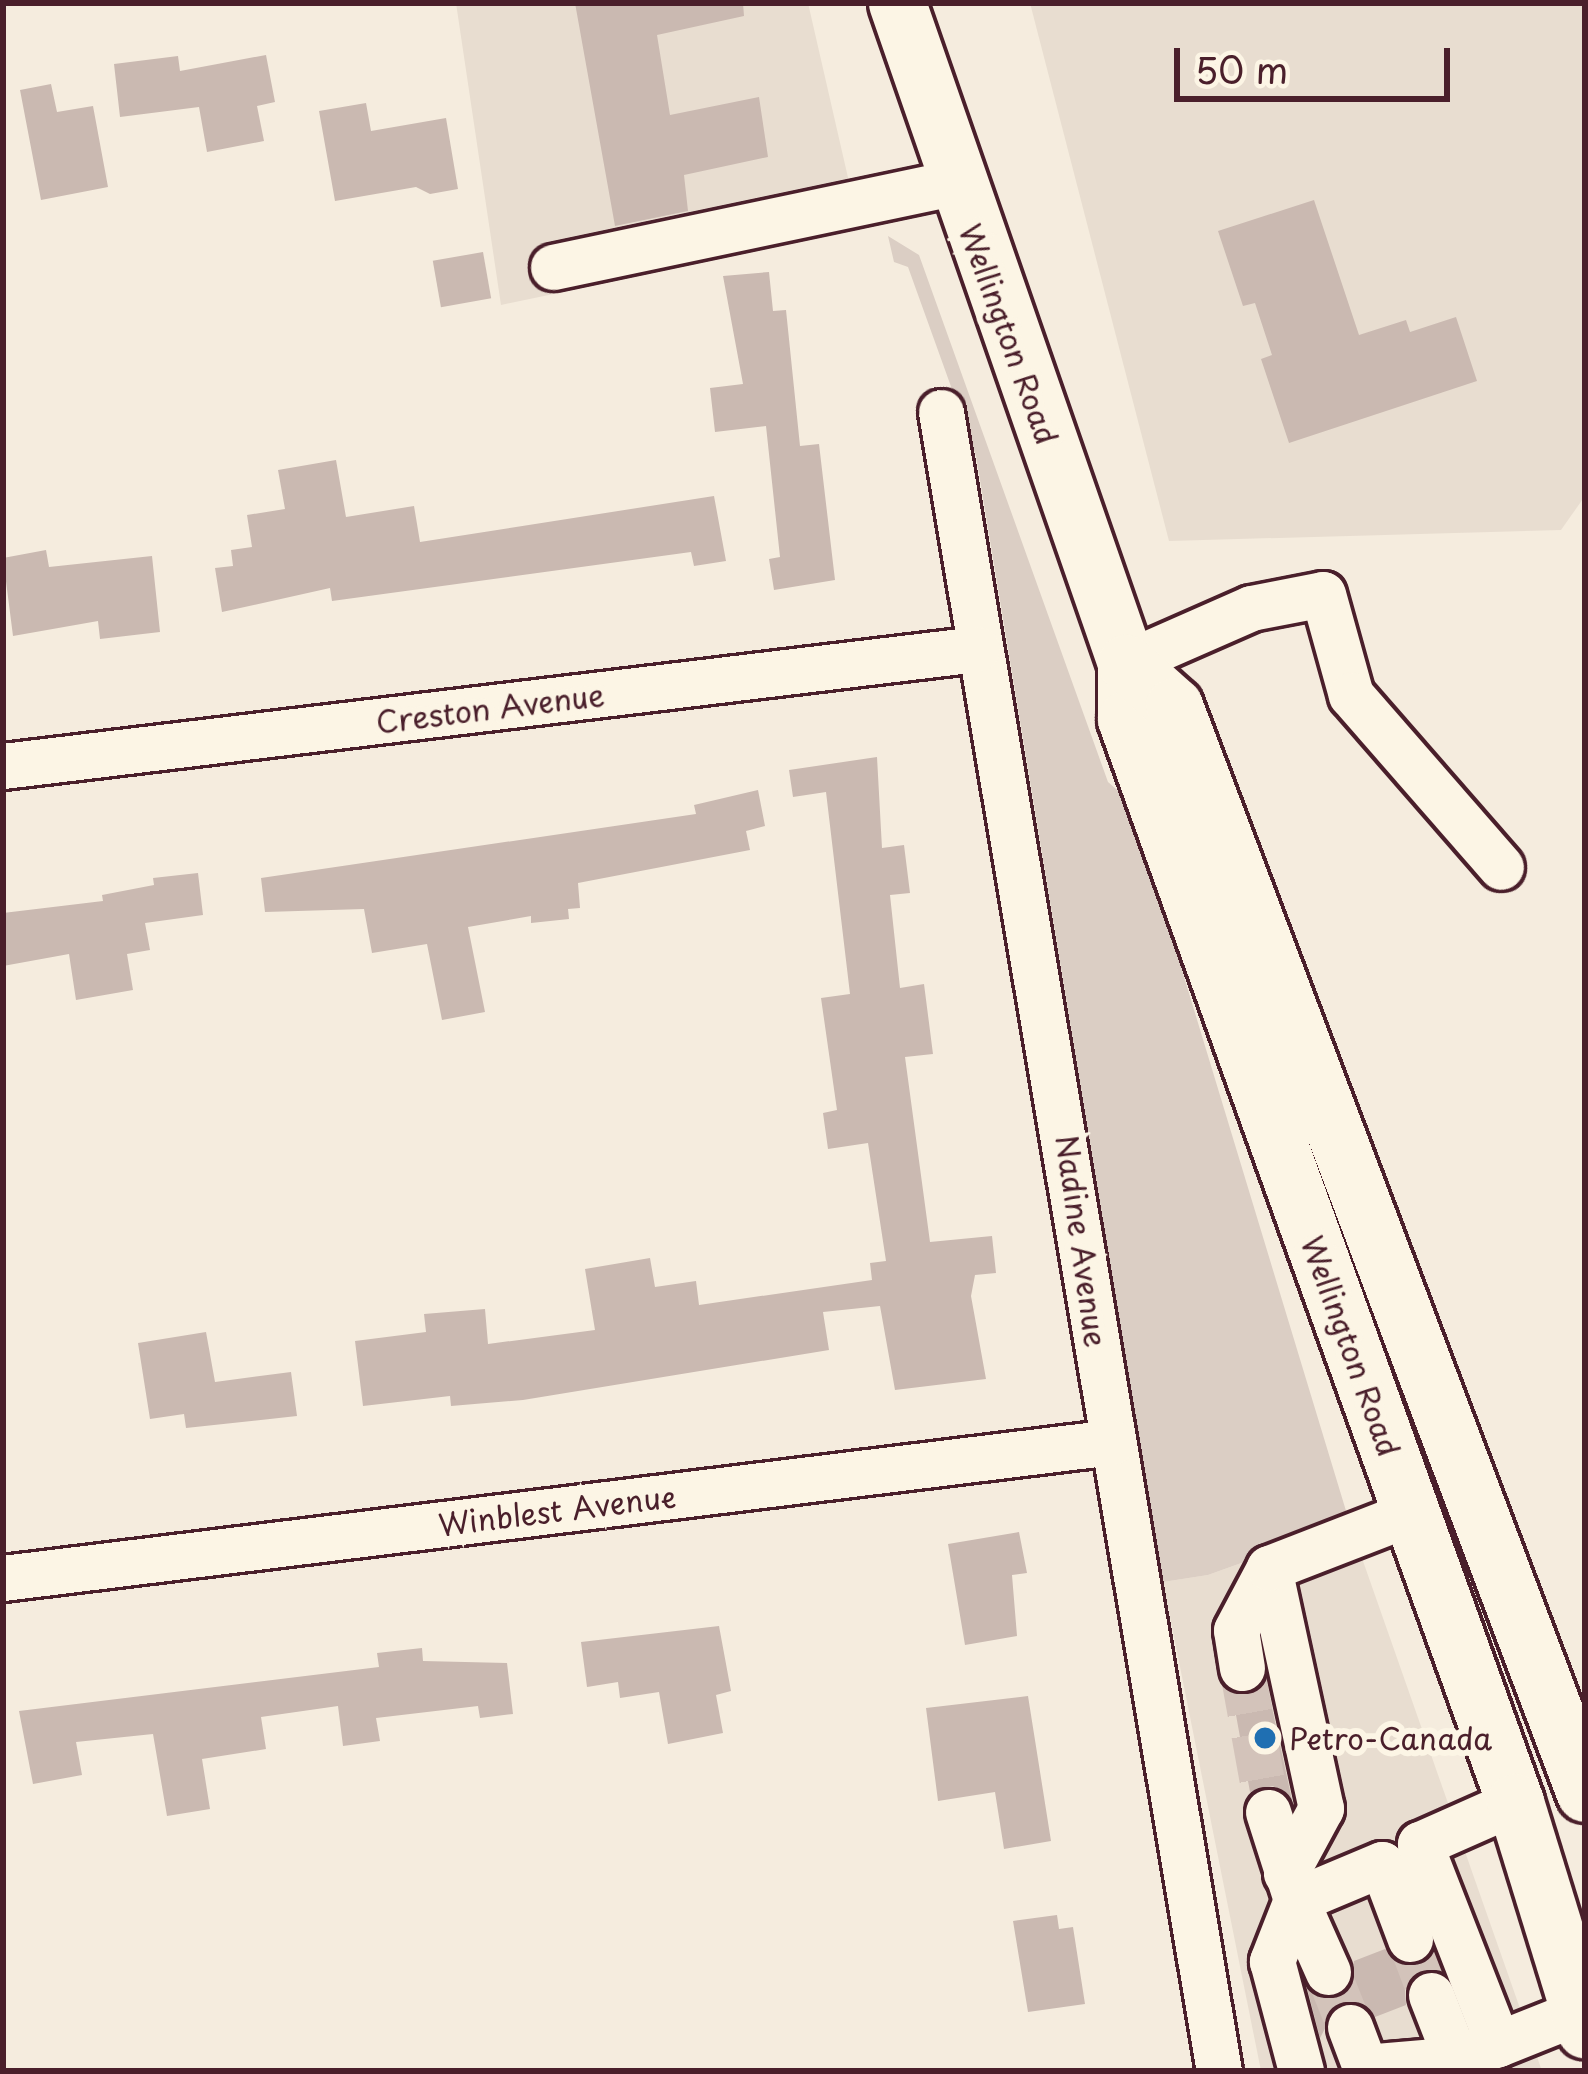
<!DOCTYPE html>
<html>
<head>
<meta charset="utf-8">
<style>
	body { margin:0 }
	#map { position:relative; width:1588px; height:2074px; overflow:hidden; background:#f5ecde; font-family:"Playpen Sans",sans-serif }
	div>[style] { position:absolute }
	.built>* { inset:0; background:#e8ddd0 }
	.green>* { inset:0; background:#dbcec4 }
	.building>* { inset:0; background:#cab9b1; transform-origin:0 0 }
	.minor-tunnel>* { height:45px; margin-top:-22.5px; transform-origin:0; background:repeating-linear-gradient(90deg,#d3c3ba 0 45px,transparent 0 67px) }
	.roads { filter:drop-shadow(3px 0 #4a1f2b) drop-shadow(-3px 0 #4a1f2b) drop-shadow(0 3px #4a1f2b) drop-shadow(0 -3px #4a1f2b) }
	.minor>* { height:45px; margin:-22.5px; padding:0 22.5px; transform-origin:22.5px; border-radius:22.5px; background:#fcf5e5 }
	.major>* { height:57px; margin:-28.5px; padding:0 28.5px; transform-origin:28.5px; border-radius:28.5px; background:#fcf5e5 }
	.dots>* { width:33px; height:33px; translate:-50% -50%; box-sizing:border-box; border:6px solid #fcf5e5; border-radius:50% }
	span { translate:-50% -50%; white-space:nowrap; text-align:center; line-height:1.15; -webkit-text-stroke:12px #fcf5e5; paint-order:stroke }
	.street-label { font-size:30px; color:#4a1f2b }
	.poi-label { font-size:30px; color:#4a1f2b }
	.left { translate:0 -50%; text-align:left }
	.frame { position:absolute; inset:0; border:6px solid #4a1f2b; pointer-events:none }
	.scale { position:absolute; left:1174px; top:48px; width:276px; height:54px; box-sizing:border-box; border:6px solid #4a1f2b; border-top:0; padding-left:15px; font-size:36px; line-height:42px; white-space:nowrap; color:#4a1f2b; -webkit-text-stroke:9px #fcf5e5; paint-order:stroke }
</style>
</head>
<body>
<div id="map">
	<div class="built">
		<div style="clip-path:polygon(456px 3px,808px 3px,860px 230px,501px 305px)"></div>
		<div style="clip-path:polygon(1030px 3px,1585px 3px,1585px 496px,1561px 530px,1169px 541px)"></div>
		<div style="clip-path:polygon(1350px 1524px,1542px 2071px,1261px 2071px,1163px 1582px,1208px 1575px)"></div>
	</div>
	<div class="green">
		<div style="clip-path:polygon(888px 236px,919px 255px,1108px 782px,1131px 802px,1350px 1524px,1208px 1575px,1163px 1582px,976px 456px,908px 267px,894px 262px)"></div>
	</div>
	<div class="building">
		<div style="clip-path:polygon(575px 3px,743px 3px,744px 16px,657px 35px,670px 115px,759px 97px,768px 157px,684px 175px,688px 211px,615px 226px)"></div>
		<div style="clip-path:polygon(266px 55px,275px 102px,257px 106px,264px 141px,207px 152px,199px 107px,120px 117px,114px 64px,178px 56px,180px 71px)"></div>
		<div style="clip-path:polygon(51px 84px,57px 112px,93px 106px,108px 187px,41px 200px,20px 90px)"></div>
		<div style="clip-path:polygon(366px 103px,371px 131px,446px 118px,458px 189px,430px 194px,416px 187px,335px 201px,319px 111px)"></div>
		<div style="clip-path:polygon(1314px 200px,1359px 335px,1406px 320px,1410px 332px,1456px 317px,1477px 381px,1289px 443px,1261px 359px,1272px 355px,1255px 303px,1243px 306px,1218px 231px)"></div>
		<div style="left:483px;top:252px;width:47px;height:51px;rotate:80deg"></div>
		<div style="clip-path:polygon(769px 272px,773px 311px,786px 310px,800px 446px,819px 444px,835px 580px,774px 590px,769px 559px,780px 557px,766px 426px,715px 432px,710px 388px,743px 384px,723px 276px)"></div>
		<div style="clip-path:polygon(336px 460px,346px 517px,414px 506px,420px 542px,714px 496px,726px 561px,694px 566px,691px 552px,332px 601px,330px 588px,222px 612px,215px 568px,233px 566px,231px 550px,252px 547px,247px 515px,285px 509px,278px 470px)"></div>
		<div style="clip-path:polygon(46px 550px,49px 567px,152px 556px,160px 632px,100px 639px,98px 621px,13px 636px,3px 558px)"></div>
		<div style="clip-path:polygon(877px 757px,882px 848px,904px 845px,910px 893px,890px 895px,900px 988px,924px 984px,933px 1054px,905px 1057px,930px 1242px,992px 1236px,996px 1273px,975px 1275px,971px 1296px,986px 1379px,895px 1390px,880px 1306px,823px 1312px,829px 1350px,523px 1400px,451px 1406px,450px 1396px,363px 1406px,355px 1341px,426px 1332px,424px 1314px,485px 1309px,488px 1344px,595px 1330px,585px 1269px,650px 1258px,655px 1287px,696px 1281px,699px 1305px,872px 1280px,870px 1263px,886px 1261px,868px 1143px,828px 1149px,823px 1113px,837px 1110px,821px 998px,850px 994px,826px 792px,793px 797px,789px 770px)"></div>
		<div style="clip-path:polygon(758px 790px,765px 826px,746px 831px,750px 850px,578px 883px,580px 908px,568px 909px,569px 919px,531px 923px,531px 916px,468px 927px,485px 1012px,442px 1020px,427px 944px,372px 953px,364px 909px,265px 912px,261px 878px,696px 814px,694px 805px)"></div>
		<div style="clip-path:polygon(198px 873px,203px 915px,145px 923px,150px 950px,127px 954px,133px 990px,76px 1000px,69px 954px,3px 966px,3px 913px,103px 901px,102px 895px,154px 885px,153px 878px)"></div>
		<div style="clip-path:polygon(206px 1332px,215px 1382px,291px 1372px,297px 1416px,186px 1428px,184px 1414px,150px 1419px,138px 1343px)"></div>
		<div style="clip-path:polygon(1019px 1532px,1027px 1573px,1012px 1575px,1017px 1636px,965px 1645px,948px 1544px)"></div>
		<div style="clip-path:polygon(719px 1626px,731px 1691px,716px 1695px,723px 1733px,668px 1744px,659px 1692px,620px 1698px,618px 1682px,587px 1687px,581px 1642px)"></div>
		<div style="clip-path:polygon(422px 1648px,423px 1661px,507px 1663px,513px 1714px,480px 1718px,478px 1706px,376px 1718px,380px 1741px,343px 1746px,338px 1706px,261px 1717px,266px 1749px,202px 1759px,210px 1809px,167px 1816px,153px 1734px,76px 1742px,82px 1775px,33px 1784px,19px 1711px,379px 1667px,377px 1653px)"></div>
		<div style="clip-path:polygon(1266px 1680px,1292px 1800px,1273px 1786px,1250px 1792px,1232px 1693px,1247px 1694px)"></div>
		<div style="clip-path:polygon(1028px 1696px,1051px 1841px,1004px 1849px,995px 1792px,938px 1801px,926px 1708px)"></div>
		<div style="clip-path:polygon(1057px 1915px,1059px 1929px,1073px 1927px,1085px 2004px,1028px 2012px,1013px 1921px)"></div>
		<div style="clip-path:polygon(1385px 1949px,1407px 1966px,1433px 1952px,1440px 1970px,1420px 1970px,1405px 1990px,1406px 2005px,1375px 2017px,1356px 2001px,1339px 2002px,1320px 2038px,1307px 1988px,1324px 1999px,1340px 1996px,1350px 1987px,1354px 1961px)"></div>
	</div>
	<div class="minor-tunnel">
		<div style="left:1242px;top:1668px;width:146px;rotate:79.8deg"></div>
		<div style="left:1410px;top:1939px;width:60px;rotate:69.4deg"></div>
		<div style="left:1328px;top:1972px;width:59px;rotate:68.2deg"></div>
	</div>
	<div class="roads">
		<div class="minor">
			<div style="left:553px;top:267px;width:411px;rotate:-11.9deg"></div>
			<div style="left:941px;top:412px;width:1682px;rotate:80.49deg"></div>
			<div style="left:1126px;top:663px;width:137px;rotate:-23.7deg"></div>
			<div style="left:1251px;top:608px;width:73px;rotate:-11deg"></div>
			<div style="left:1323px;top:594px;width:105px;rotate:74.5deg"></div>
			<div style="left:1351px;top:695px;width:228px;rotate:48.9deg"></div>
			<div style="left:3px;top:766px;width:981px;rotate:-6.85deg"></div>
			<div style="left:1269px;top:1568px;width:246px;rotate:77.8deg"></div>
			<div style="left:1321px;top:1808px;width:74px;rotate:118.3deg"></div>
			<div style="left:3px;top:1578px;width:1117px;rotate:-6.99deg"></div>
			<div style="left:1242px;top:1668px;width:38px;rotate:-99deg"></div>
			<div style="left:1236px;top:1630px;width:70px;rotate:-62deg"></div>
			<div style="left:1269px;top:1568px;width:152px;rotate:-21.2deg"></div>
			<div style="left:1268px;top:1812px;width:92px;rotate:72.3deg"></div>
			<div style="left:1296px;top:1900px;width:66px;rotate:111.5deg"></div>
			<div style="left:1272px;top:1961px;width:114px;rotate:75.2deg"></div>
			<div style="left:1328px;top:1972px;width:79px;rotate:-114deg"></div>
			<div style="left:1296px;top:1900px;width:93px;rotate:-22.7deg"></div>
			<div style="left:1382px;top:1864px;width:80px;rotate:69.5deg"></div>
			<div style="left:1431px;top:1995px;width:69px;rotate:68.7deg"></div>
			<div style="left:1350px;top:2027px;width:43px;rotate:69.4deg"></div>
			<div style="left:1365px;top:2067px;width:91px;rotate:-5deg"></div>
			<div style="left:1456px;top:2059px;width:45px;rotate:-19.7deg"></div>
			<div style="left:1498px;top:2044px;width:215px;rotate:-111.3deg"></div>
			<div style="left:1420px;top:1844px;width:104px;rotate:-23.9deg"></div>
			<div style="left:1498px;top:2044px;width:86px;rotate:-21.8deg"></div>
		</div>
		<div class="major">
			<div style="left:897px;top:3px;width:699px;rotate:70.86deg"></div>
			<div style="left:1126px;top:663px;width:56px;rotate:90deg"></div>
			<div style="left:1126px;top:719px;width:1151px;rotate:70.24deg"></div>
			<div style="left:1515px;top:1802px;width:238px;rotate:72.9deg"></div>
			<div style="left:1126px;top:663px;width:64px;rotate:41.9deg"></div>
			<div style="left:1174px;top:706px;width:1162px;rotate:69.29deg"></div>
		</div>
	</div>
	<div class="dots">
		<div style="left:1265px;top:1738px;background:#1f6fb2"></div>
	</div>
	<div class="street-label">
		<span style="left:1009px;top:334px;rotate:70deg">Wellington Road</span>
		<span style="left:490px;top:708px;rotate:-7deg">Creston Avenue</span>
		<span style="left:1082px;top:1241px;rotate:82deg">Nadine Avenue</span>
		<span style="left:1351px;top:1346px;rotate:70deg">Wellington Road</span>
		<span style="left:557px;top:1510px;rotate:-7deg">Winblest Avenue</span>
	</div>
	<div class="poi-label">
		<span class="left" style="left:1289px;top:1738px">Petro-Canada</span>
	</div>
	<div class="frame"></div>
	<div class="scale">50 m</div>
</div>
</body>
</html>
